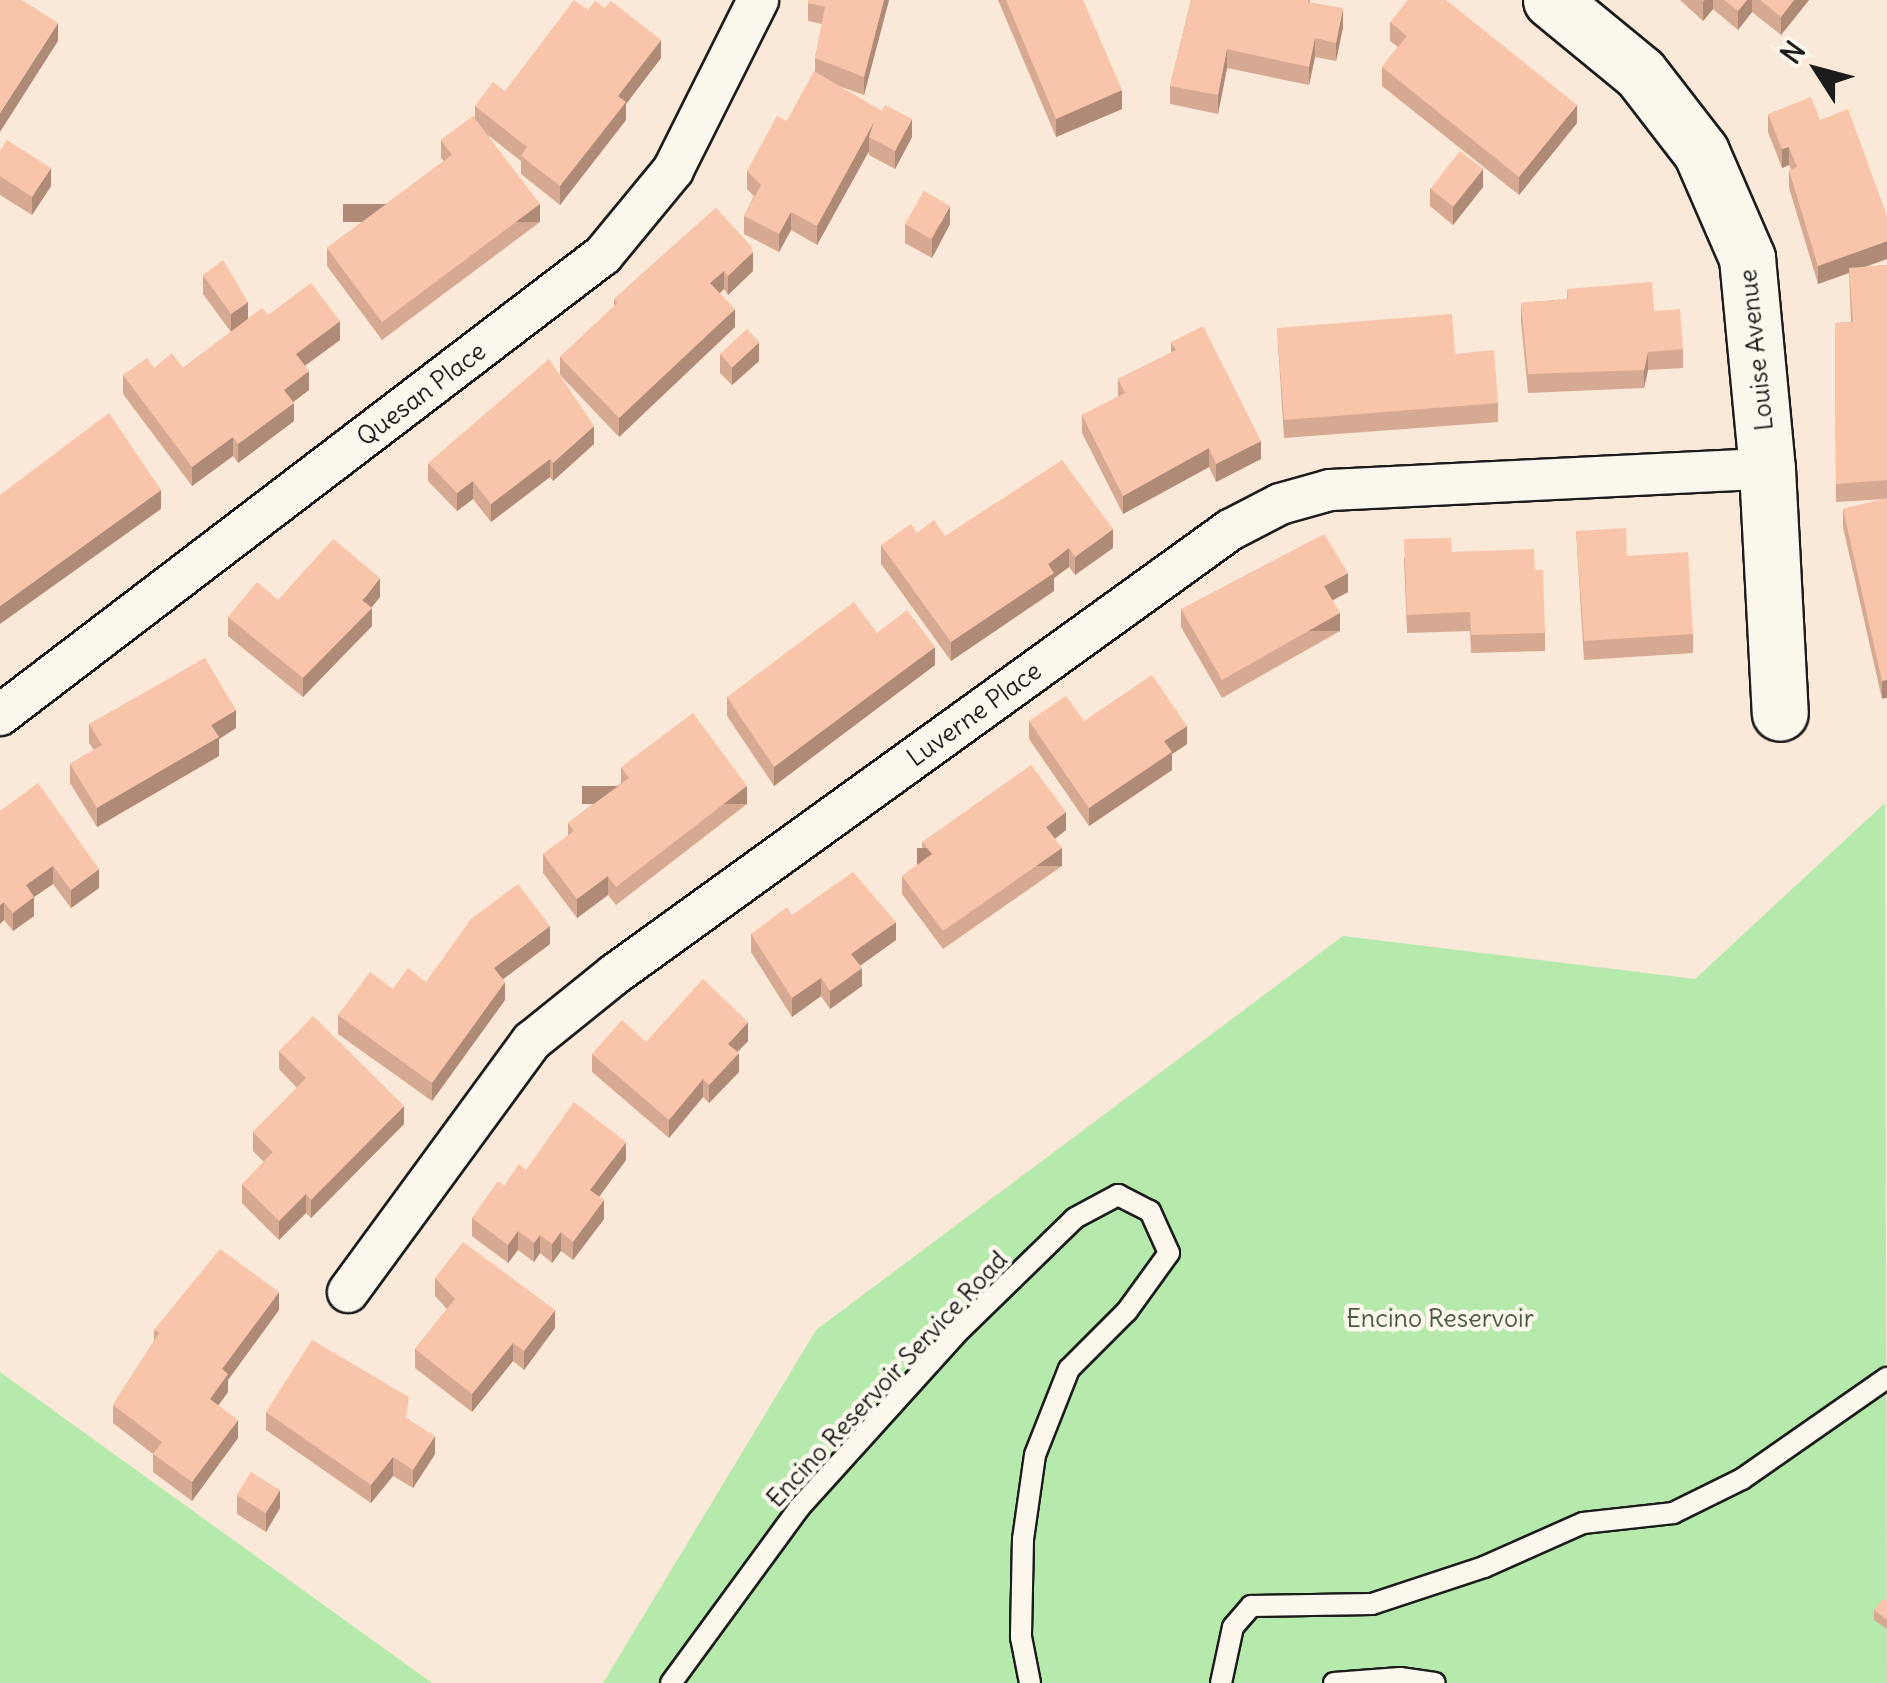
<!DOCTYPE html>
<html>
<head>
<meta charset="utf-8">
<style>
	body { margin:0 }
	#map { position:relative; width:1887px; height:1683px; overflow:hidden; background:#fae8d8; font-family:Delius,sans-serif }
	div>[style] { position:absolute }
	.green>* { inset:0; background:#b5eaac }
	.roads { filter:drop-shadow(2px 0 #1c1c1c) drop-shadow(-2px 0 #1c1c1c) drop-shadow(0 2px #1c1c1c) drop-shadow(0 -2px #1c1c1c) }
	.lane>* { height:20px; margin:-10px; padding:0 10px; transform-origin:10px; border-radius:10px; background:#fbf7ec }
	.street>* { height:40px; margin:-20px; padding:0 20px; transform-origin:20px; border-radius:20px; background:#fbf7ec }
	.secondary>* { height:55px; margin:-27.5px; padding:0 27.5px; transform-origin:27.5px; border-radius:27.5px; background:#fbf7ec }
	.wall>* { inset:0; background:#d6a992 }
	.shaded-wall>* { inset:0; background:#ae8a77; transform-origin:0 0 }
	.building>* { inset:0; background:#f9c5aa; transform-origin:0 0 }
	span { translate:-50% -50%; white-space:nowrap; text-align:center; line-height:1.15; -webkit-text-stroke:9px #fbf7ec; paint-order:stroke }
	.street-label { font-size:25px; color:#1c1c1c }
	.park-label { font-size:25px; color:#4a5a47 }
	.north { position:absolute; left:1767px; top:20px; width:100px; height:100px; -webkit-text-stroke:8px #fbf7ec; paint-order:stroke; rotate:306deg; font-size:28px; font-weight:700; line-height:40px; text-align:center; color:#1c1c1c }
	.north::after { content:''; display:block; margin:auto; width:35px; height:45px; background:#1c1c1c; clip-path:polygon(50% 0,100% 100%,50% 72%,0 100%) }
</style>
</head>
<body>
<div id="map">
	<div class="green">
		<div style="clip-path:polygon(1885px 803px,1887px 1683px,603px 1683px,816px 1330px,1343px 936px,1695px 979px)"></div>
		<div style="clip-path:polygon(0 1372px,432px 1683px,0 1683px)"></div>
	</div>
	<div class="roads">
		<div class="lane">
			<div style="left:671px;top:1683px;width:217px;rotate:-53.8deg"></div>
			<div style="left:799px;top:1508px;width:241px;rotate:-47.9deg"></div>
			<div style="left:961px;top:1329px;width:159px;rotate:-44.2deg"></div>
			<div style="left:1075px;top:1218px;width:49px;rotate:-28.1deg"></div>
			<div style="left:1118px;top:1195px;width:36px;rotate:27deg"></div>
			<div style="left:1150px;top:1211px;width:46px;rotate:65.7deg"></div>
			<div style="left:1169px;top:1253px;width:72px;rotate:125.9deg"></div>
			<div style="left:1127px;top:1311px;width:82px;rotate:135deg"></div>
			<div style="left:1069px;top:1369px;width:92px;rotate:111.6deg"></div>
			<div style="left:1035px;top:1455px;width:85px;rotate:98.1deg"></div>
			<div style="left:1023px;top:1539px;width:98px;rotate:91.2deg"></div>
			<div style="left:1021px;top:1637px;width:47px;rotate:78.9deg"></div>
			<div style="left:1221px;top:1683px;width:57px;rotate:-77.9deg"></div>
			<div style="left:1233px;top:1627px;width:28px;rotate:-49deg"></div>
			<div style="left:1251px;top:1606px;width:121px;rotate:-0.9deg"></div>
			<div style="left:1372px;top:1604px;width:118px;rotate:-18.3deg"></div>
			<div style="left:1484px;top:1567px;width:108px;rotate:-24deg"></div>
			<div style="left:1583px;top:1523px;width:91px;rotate:-6.3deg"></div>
			<div style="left:1673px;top:1513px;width:77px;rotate:-26.2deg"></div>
			<div style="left:1742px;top:1479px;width:177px;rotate:-34.9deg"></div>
			<div style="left:1334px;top:1683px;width:66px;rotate:-4.3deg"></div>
			<div style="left:1400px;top:1678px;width:35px;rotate:8deg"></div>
		</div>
		<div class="street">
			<div style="left:0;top:715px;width:758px;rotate:-37.34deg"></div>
			<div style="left:603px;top:255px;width:110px;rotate:-50.5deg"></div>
			<div style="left:673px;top:170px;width:190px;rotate:-63.4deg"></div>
			<div style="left:348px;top:1292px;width:311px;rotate:-53.8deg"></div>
			<div style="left:532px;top:1041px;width:107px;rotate:-38.9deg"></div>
			<div style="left:615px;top:974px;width:759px;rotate:-35.83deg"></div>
			<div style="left:1230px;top:530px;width:56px;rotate:-27.5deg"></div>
			<div style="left:1280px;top:504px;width:52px;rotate:-15.6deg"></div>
			<div style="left:1330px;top:490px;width:438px;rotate:-2.8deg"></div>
		</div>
		<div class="secondary">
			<div style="left:1551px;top:0;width:115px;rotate:39.4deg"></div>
			<div style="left:1640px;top:73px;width:100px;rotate:52.3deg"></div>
			<div style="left:1701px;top:152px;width:116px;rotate:66.5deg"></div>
			<div style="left:1747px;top:258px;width:212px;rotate:84.6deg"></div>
			<div style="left:1767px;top:469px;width:244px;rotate:87deg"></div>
		</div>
	</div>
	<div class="wall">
		<div style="clip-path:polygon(808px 0,889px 0,864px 95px,839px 86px,912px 137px,895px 169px,869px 155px,869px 151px,817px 245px,791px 230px,779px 252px,744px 234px,744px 216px,754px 196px,747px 189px,747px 171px,787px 121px,815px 72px,815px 58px,822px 24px,808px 21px)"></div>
		<div style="clip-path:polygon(998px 0,1083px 0,1122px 109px,1056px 137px)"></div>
		<div style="clip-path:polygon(1191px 0,1310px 0,1310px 2px,1343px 27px,1336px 61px,1315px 57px,1309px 85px,1227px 68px,1218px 114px,1170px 104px,1170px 86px)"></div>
		<div style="clip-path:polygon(1680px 0,1809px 0,1781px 35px,1752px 12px,1738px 30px,1713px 9px,1703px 21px)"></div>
		<div style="clip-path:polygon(588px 10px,661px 58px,626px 104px,626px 120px,560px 205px,521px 174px,521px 161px,488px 135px,540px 222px,382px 340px,327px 266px,327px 248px,444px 161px,441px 158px,441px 140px,475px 117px,475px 106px,505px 91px)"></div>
		<div style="clip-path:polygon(1390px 22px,1577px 123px,1519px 195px,1382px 86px,1382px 67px,1398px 47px,1390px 41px)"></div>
		<div style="clip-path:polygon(1768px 114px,1865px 267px,1887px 265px,1887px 698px,1882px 699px,1843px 527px,1843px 509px,1886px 499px,1836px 502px,1835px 323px,1851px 322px,1849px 273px,1818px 284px,1789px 188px,1789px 170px,1791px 169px,1789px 165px,1782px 168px,1768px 132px)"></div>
		<div style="clip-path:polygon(0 151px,51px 186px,32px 215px,0 195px)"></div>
		<div style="clip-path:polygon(1483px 187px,1453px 225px,1430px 206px,1430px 188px)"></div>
		<div style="clip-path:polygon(716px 208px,753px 271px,728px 295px,724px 289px,720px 293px,735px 327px,619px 437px,560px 375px,560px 357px,614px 307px,614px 299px)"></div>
		<div style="clip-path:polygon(905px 224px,950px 224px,932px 258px,905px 243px)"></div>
		<div style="clip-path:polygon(203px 275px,248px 320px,268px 315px,340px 340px,305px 366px,309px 390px,293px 402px,294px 421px,238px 463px,233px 456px,192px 486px,123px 394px,123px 375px,154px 368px,183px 368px,231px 332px,203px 294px)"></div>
		<div style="clip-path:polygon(1567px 289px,1654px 311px,1683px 349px,1683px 368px,1648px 370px,1644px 388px,1528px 393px,1521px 321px,1521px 303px,1567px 299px)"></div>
		<div style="clip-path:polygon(1277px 328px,1498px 403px,1498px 422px,1284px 438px)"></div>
		<div style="clip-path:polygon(1171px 342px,1261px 459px,1216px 482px,1209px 467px,1123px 514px,1082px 433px,1082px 415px,1118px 397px,1118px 379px,1171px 353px)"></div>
		<div style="clip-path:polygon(720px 354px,759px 361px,732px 385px,720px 373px)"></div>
		<div style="clip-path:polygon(594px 444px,553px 481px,550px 477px,491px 522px,473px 499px,457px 511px,428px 481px,428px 463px)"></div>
		<div style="clip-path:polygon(1576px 531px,1627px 556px,1693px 634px,1693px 653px,1584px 660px)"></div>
		<div style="clip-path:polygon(917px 533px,945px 536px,1113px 548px,1075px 575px,1069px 567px,1054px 578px,1054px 591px,951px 661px,881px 564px,881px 545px)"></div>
		<div style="clip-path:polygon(1452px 552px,1535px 570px,1545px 633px,1545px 651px,1471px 653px,1470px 631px,1407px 633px,1404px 558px)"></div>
		<div style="clip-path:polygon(1348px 592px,1332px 600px,1340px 631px,1222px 698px,1181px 627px,1181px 609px)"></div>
		<div style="clip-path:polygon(380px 597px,371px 607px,372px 626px,303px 697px,228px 636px,228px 617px,278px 600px)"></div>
		<div style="clip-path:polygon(877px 633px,935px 665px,774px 786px,727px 716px,727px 697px)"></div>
		<div style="clip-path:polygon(1029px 721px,1084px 721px,1187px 744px,1172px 754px,1172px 770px,1089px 826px,1029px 739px)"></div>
		<div style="clip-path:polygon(89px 724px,236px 728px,219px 739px,219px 756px,97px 827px,70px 783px,70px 764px,94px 750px,89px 743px)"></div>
		<div style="clip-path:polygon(621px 767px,747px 804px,616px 905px,608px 895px,577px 918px,543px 873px,543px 854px,568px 836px,568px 823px,621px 783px)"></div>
		<div style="clip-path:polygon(0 811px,99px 888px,71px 908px,53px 884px,34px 897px,34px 916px,13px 931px,4px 920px)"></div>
		<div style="clip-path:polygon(1066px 830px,1055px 839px,1062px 866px,943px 949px,902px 894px,902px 876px,923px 861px,922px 842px)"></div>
		<div style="clip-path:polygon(792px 915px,896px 940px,860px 966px,862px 986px,830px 1009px,821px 996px,792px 1017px,751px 952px,751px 934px)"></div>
		<div style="clip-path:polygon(550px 944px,503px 979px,505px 1000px,432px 1101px,338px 1034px,338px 1015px,393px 989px,426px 982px)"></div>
		<div style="clip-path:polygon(748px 1041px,737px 1052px,739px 1072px,709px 1103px,703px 1097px,669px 1138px,592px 1072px,592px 1054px,646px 1042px)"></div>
		<div style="clip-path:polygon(279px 1051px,404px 1124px,311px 1218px,306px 1213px,279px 1240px,242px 1203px,242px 1184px,264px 1162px,253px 1151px,253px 1132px,297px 1088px,279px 1069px)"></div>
		<div style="clip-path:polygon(626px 1160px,599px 1197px,604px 1219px,573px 1260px,561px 1251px,552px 1263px,540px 1253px,534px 1262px,518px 1250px,508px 1263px,472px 1236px,472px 1218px,504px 1186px,526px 1170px)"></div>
		<div style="clip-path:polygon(435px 1278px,555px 1328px,524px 1370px,513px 1361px,472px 1412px,415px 1368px,415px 1349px,447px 1309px,435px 1296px)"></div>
		<div style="clip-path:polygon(279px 1310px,228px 1380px,228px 1392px,218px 1405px,238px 1438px,192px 1501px,153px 1472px,153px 1454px,113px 1423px,113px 1405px,154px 1341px,154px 1330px)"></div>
		<div style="clip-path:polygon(266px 1412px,409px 1419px,435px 1454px,413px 1488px,393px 1476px,371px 1503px,266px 1430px)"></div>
		<div style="clip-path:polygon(237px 1495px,280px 1508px,266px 1532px,237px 1514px)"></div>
		<div style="clip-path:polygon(1887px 1601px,1887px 1629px,1874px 1620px,1874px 1610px)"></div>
	</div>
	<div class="shaded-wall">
		<div style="clip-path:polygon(884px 0,889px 0,864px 95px,864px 77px)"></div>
		<div style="clip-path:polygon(1705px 0,1713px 0,1713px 9px,1703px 21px,1703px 2px)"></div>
		<div style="clip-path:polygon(1747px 0,1752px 0,1752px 12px,1738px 30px,1738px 11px)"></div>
		<div style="clip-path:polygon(1794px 0,1809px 0,1781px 35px,1781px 17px)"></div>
		<div style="clip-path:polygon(1343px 8px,1343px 27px,1336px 61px,1336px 43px)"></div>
		<div style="clip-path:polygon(58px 23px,58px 41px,0 132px,0 113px)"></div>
		<div style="clip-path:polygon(1315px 38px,1315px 57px,1309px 85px,1309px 67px)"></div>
		<div style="clip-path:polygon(661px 40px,661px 58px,626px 104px,626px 120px,560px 205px,560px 186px,618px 96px)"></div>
		<div style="clip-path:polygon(1227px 49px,1227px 68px,1218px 114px,1218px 95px)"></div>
		<div style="clip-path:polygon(1122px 90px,1122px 109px,1056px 137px,1056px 119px)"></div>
		<div style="clip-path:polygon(1577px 105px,1577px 123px,1519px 195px,1519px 177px)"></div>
		<div style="clip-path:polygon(912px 119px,912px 137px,895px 169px,895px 151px)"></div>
		<div style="clip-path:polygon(874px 122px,869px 137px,869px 151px,817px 245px,817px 226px)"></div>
		<div style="clip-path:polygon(1789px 147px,1789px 165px,1782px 168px,1782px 149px)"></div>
		<div style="clip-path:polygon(51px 168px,51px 186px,32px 215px,32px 197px)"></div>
		<div style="clip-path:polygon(1483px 169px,1483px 187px,1453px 225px,1453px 207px)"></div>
		<div style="left:540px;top:204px;width:18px;height:197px;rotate:90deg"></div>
		<div style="clip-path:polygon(950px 206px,950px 224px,932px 258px,932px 239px)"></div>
		<div style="clip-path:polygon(791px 212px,791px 230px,779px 252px,779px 234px)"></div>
		<div style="clip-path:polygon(1887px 241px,1887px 259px,1818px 284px,1818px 266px)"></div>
		<div style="clip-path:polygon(753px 252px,753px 271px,728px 295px,728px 276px)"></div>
		<div style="clip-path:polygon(724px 271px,724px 289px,710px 301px,710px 283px)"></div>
		<div style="clip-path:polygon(248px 302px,248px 320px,231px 332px,231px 314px)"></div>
		<div style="clip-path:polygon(735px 309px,735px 327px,619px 437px,619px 418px)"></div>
		<div style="clip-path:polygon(340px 321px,340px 340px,296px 372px,296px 354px)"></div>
		<div style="clip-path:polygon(759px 342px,759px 361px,732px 385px,732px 367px)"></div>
		<div style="clip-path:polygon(1648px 352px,1648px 370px,1644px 388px,1644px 370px)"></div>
		<div style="clip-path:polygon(309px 371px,309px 390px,284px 409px,284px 390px)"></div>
		<div style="clip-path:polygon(294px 403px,294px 421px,238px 463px,238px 444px)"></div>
		<div style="clip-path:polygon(594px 426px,594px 444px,553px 481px,553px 463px)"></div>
		<div style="clip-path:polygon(233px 437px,233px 456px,192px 486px,192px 467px)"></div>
		<div style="clip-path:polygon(1261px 441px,1261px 459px,1216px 482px,1216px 464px)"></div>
		<div style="clip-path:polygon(1209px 448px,1209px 467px,1123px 514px,1123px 496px)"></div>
		<div style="clip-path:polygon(550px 459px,550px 477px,491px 522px,491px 504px)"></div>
		<div style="clip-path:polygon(473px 481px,473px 499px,457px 511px,457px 493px)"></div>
		<div style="clip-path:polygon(161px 490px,161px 509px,0 624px,0 606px)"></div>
		<div style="clip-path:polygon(1113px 529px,1113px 548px,1075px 575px,1075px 557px)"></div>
		<div style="clip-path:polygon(1069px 548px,1069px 567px,1054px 578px,1054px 591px,951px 661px,951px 642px)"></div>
		<div style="clip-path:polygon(1348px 573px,1348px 592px,1324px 605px,1324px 586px)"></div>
		<div style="clip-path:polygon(380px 578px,380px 597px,364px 617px,372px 608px,372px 626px,303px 697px,303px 678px)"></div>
		<div style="left:1340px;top:613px;width:18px;height:136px;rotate:90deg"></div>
		<div style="clip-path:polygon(935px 647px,935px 665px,774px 786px,774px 767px)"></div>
		<div style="left:1887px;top:680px;width:18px;height:5px;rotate:90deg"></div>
		<div style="clip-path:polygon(236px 710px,236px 728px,219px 739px,219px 756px,97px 827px,97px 808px,211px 725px)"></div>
		<div style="clip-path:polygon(1187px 726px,1187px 744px,1172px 754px,1172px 770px,1089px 826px,1089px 808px,1164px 741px)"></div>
		<div style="left:747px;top:786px;width:18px;height:165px;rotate:90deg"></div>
		<div style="clip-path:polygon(1066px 812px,1066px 830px,1046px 845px,1046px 827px)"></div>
		<div style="left:1062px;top:848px;width:18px;height:145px;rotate:90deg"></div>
		<div style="clip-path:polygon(53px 866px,53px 884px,34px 897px,34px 916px,13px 931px,13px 913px,26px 885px)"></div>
		<div style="clip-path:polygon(99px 869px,99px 888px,71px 908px,71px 890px)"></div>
		<div style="clip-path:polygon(608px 876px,608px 895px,577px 918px,577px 899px)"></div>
		<div style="clip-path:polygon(4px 902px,4px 920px,0 924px,0 905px)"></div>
		<div style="clip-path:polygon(896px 922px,896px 940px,851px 972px,851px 954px)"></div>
		<div style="clip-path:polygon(550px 926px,550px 944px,494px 986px,494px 968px)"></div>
		<div style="clip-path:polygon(862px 968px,862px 986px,830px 1009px,830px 991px)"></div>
		<div style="clip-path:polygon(821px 978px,821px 996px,792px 1017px,792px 998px)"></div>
		<div style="clip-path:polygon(505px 982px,505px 1000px,432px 1101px,432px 1083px)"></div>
		<div style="clip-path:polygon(748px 1022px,748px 1041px,728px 1062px,728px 1044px)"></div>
		<div style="clip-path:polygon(739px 1053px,739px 1072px,709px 1103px,709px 1085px)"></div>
		<div style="clip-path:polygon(703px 1079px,703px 1097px,669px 1138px,669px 1120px)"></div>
		<div style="clip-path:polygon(404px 1106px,404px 1124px,311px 1218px,311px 1200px)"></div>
		<div style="clip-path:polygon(626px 1142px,626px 1160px,590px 1209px,590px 1190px)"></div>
		<div style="clip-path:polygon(306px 1194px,306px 1213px,279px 1240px,279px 1221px)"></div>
		<div style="clip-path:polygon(604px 1200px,604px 1219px,573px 1260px,573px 1242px)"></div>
		<div style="clip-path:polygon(518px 1231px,518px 1250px,508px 1263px,508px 1245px)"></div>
		<div style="clip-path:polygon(561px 1232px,561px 1251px,552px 1263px,552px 1244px)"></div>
		<div style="clip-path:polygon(540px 1235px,540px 1253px,534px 1262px,534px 1243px)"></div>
		<div style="clip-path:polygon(279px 1292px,279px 1310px,228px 1380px,228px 1392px,210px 1417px,210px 1399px,222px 1369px)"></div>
		<div style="clip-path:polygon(555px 1310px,555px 1328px,524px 1370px,524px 1351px)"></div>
		<div style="clip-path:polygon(513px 1343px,513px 1361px,472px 1412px,472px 1394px)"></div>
		<div style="clip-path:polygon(238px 1420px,238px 1438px,192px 1501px,192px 1482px)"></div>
		<div style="clip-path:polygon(435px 1436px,435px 1454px,413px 1488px,413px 1470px)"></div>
		<div style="clip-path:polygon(393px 1457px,393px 1476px,371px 1503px,371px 1485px)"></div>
		<div style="clip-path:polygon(280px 1490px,280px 1508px,266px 1532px,266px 1513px)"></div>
	</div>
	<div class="building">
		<div style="clip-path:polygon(0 0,22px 0,58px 23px,0 113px)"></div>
		<div style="clip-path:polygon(574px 0,588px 10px,595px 1px,605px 8px,611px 1px,661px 40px,618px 96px,626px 102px,560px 186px,521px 156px,527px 147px,475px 106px,493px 82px,505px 91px)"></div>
		<div style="clip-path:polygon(808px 0,884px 0,864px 77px,815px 58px,825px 7px,808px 3px)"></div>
		<div style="clip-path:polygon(1006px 0,1083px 0,1122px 90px,1056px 119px)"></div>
		<div style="clip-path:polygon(1191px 0,1308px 0,1308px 2px,1343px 8px,1336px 43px,1315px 38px,1309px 67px,1227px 49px,1218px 95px,1170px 86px)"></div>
		<div style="clip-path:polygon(1408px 0,1446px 0,1577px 105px,1519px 177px,1382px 67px,1407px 36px,1390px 22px)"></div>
		<div style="clip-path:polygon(1724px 0,1747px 0,1738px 11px)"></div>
		<div style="clip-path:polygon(1760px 0,1794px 0,1781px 17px)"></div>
		<div style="clip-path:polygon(814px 71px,882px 111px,885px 105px,912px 119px,895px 151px,869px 137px,874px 122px,817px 226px,791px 212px,779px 234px,744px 216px,761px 185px,747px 171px,777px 116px,787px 121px)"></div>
		<div style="clip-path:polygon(1811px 97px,1820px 120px,1848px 109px,1887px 216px,1887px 241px,1818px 266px,1789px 170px,1797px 167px,1789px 147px,1782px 149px,1768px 114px)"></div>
		<div style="clip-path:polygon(473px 116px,540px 204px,382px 322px,327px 248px,452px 155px,441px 140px)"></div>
		<div style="clip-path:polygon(7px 140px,51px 168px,32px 197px,0 176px,0 151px)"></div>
		<div style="left:1460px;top:151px;width:29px;height:48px;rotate:38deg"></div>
		<div style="left:924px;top:191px;width:30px;height:38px;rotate:30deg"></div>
		<div style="clip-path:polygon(716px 208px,751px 246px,753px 252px,728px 276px,724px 271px,710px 283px,735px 309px,619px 418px,560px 357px,617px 303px,614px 299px)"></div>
		<div style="clip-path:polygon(223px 260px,248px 302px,231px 314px,203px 275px)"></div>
		<div style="clip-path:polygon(1887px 265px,1887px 480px,1836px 484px,1835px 323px,1853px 322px,1849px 268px)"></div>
		<div style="clip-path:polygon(1652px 282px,1654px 311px,1680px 309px,1683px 349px,1648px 352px,1644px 370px,1528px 374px,1521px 303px,1568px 299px,1567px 289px)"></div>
		<div style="clip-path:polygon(311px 283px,340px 321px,296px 354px,309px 371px,284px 390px,294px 403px,238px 444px,233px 437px,192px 467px,123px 375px,147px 358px,154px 368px,172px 353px,183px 368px,262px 308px,268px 315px)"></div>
		<div style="clip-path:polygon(1452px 314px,1455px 354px,1494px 350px,1498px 403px,1284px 420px,1277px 328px)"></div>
		<div style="clip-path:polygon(1203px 326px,1261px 441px,1216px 464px,1209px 448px,1123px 496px,1082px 415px,1125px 393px,1118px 379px,1176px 350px,1171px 342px)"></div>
		<div style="left:747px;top:329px;width:18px;height:37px;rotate:47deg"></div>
		<div style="clip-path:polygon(549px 359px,594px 426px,553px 463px,550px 459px,491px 504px,473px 481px,457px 493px,428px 463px)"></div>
		<div style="clip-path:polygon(109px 413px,161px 490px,0 606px,0 495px)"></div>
		<div style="clip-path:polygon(1062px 460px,1113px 529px,1075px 557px,1069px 548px,1048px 564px,1054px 573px,951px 642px,881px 545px,911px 524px,917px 533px,934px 520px,945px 536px)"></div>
		<div style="clip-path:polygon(1887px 498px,1887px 680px,1882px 681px,1843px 509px)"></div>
		<div style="clip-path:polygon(1626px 528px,1627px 556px,1688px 552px,1693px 634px,1584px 641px,1576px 531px)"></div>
		<div style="clip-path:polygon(1324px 534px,1348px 573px,1324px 586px,1340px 613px,1222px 680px,1181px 609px)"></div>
		<div style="clip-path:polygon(1451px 538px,1452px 552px,1534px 549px,1535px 570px,1543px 570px,1545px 633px,1471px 635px,1470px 612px,1407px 615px,1404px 539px)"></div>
		<div style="clip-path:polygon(333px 539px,380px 578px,362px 600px,372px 608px,303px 678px,228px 617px,257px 582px,278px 600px)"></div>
		<div style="clip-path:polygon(854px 602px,877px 633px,907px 610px,935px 647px,774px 767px,727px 697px)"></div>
		<div style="clip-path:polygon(205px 658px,236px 710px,211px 725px,219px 737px,97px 808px,70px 764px,102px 745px,89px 724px)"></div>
		<div style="clip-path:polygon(1152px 675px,1187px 726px,1164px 741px,1172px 752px,1089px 808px,1029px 721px,1066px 696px,1084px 721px)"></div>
		<div style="clip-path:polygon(693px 713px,747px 786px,616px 887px,608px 876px,577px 899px,543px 854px,574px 831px,568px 823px,629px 778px,621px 767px)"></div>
		<div style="clip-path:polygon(1031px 765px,1066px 812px,1046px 827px,1062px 848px,943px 931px,902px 876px,932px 854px,922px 842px)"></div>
		<div style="clip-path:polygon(38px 783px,99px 869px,71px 890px,53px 866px,26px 885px,34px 897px,13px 913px,4px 902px,0 905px,0 811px)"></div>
		<div style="clip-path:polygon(853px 872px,896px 922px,851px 954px,862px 968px,830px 991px,821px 978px,792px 998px,751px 934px,787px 907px,792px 915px)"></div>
		<div style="clip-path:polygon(518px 884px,550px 926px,494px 968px,505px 982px,432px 1083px,338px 1015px,370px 972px,393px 989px,408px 968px,426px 982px,471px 919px)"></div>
		<div style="clip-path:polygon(703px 979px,748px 1022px,728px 1044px,739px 1053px,709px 1085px,703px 1079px,669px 1120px,592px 1054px,622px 1020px,646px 1042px)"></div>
		<div style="clip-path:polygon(313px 1016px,404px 1106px,311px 1200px,306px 1194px,279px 1221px,242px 1184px,273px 1152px,253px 1132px,306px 1078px,279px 1051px)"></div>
		<div style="clip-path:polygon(574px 1102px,626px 1142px,590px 1190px,604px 1200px,573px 1242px,561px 1232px,552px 1244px,540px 1235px,534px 1243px,518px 1231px,508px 1245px,472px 1218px,498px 1181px,504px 1186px,519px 1164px,526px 1170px)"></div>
		<div style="clip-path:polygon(463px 1242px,555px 1310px,524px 1351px,513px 1343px,472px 1394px,415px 1349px,455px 1299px,435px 1278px)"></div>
		<div style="clip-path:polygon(220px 1249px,279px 1292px,222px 1369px,228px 1374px,210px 1399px,238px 1420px,192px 1482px,153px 1454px,162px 1442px,113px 1405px,159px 1333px,154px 1330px)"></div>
		<div style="clip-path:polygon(312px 1340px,409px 1397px,406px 1418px,435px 1436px,413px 1470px,393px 1457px,371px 1485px,266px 1412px)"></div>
		<div style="left:251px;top:1472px;width:34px;height:27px;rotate:32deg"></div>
		<div style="clip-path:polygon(1883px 1599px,1887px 1601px,1887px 1620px,1874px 1610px)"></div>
	</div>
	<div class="street-label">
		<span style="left:1756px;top:350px;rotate:-96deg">Louise Avenue</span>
		<span style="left:421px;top:394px;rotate:-37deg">Quesan Place</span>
		<span style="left:974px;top:714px;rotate:-36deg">Luverne Place</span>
		<span style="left:887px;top:1379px;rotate:-47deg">Encino Reservoir Service Road</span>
	</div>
	<div class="park-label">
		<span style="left:1440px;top:1318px">Encino Reservoir</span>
	</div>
	<div class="north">N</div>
</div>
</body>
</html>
